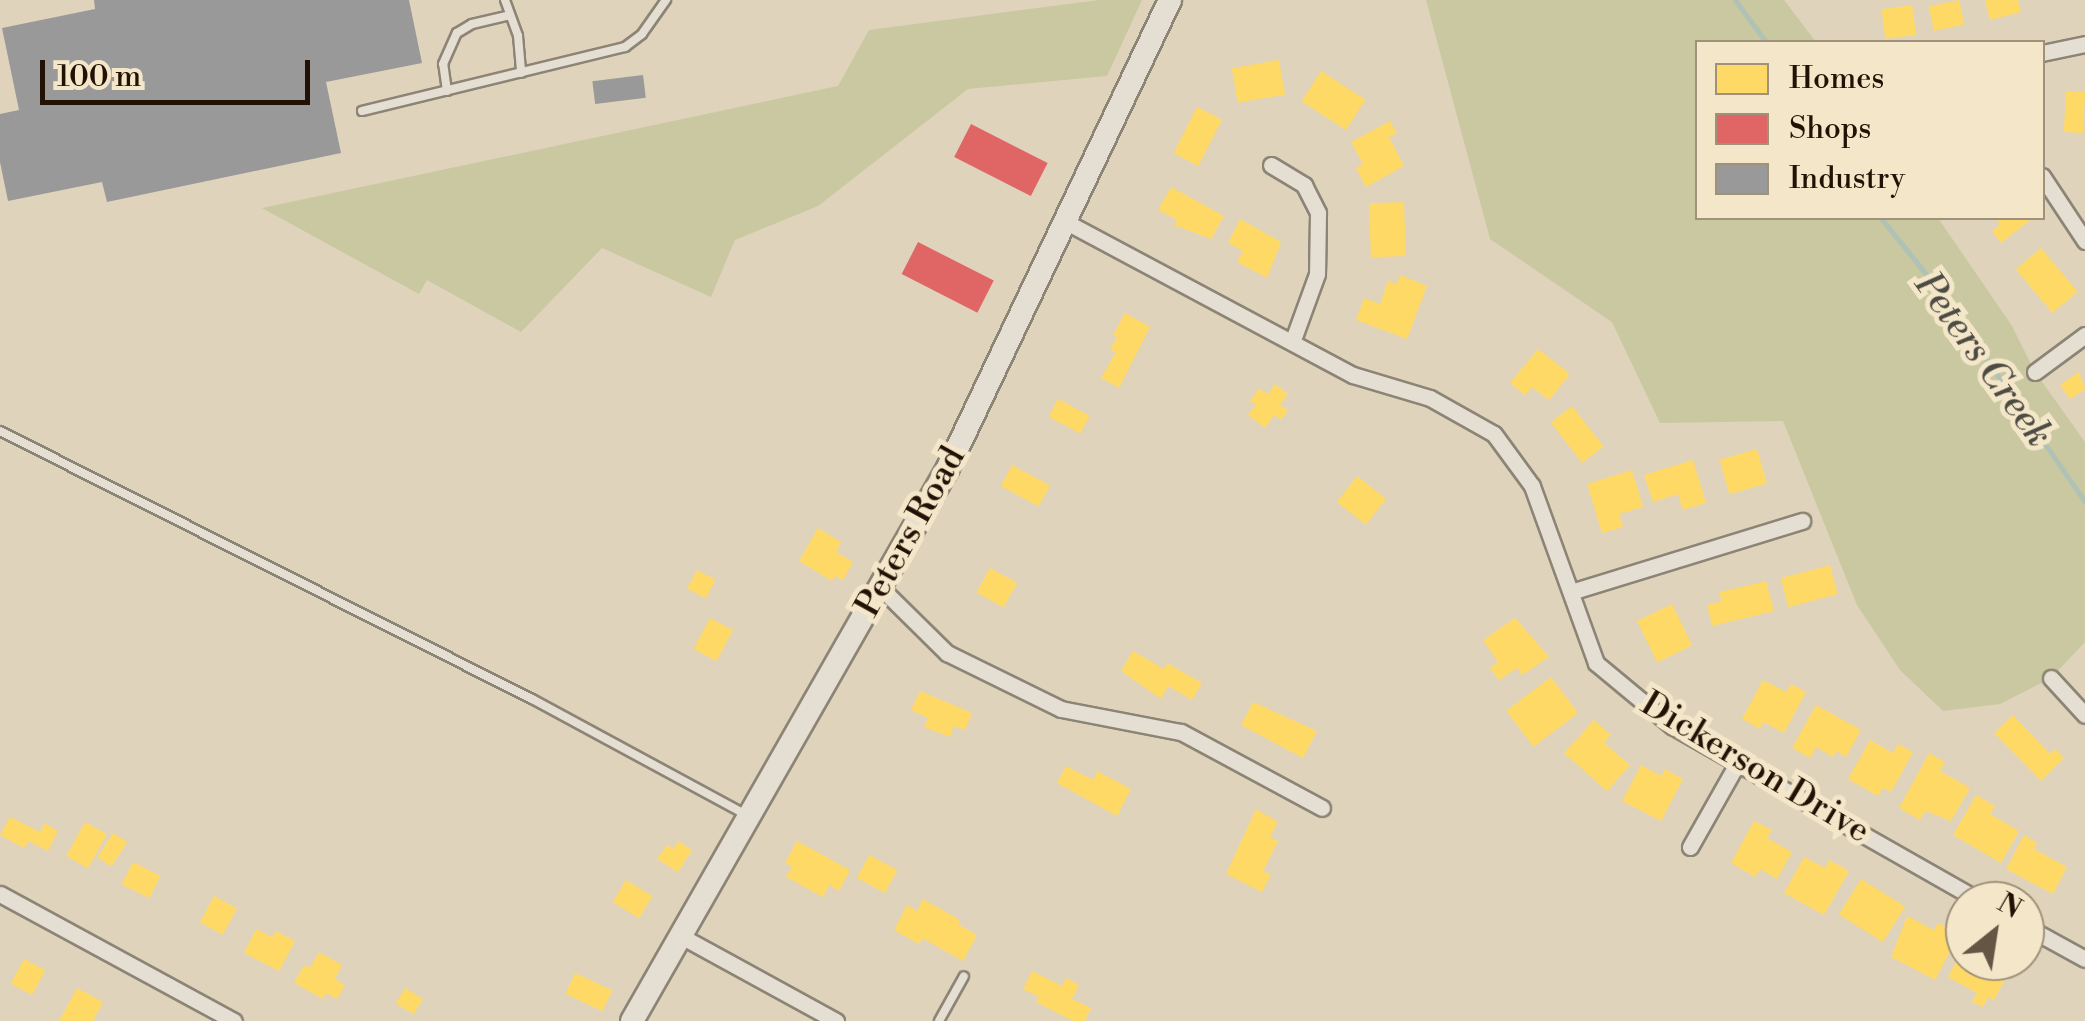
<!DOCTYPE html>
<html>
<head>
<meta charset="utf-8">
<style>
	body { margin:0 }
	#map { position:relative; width:2085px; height:1021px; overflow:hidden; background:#dfd3bb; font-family:"Libre Bodoni",serif }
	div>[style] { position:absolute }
	.green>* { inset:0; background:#c9c8a0 }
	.homes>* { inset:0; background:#ffd966; transform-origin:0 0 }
	.shops>* { inset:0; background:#e06666; transform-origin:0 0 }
	.industry>* { inset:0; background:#999; transform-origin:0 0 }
	.stream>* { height:5px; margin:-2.5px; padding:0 2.5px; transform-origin:2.5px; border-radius:2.5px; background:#b0c1b5 }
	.roads { filter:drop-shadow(2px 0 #8c8475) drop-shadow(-2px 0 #8c8475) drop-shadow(0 2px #8c8475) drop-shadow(0 -2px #8c8475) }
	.lane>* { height:8px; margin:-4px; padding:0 4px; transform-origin:4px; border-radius:4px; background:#e5dfd3 }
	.street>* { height:15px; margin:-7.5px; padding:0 7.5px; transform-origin:7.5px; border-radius:7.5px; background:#e5dfd3 }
	.secondary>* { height:22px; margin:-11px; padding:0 11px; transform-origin:11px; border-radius:11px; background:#e5dfd3 }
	span { translate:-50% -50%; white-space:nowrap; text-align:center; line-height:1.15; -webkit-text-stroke:10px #f4e6c9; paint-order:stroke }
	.street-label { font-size:35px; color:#221206 }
	.water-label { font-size:38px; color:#4d4c43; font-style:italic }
	.legend { position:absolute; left:1695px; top:40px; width:350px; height:180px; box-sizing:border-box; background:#f4e6c9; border:2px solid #a0917b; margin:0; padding:12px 18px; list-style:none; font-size:30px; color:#221206 }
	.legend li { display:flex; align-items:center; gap:20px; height:50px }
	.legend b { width:50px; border:2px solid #a0917b }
	.north { position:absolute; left:1945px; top:881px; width:100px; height:100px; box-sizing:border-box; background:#f4e6c9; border:2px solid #a0917b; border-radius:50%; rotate:30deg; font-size:28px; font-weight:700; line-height:40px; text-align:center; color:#221206 }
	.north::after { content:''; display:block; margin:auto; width:35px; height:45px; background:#645645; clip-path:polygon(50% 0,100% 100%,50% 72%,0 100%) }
	.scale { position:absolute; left:40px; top:60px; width:270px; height:45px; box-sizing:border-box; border:5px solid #221206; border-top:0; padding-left:12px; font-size:30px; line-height:35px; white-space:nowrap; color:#221206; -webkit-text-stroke:8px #f4e6c9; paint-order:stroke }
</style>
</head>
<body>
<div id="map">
	<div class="green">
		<div style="clip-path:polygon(1099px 0,1142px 0,1107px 76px,968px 89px,818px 206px,735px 240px,711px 297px,602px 248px,521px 332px,427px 280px,419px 294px,262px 208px,838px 86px,869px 30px)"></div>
		<div style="clip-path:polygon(1426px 0,1784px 0,1816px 42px,1698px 42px,1698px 218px,1938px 218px,2012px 326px,2035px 372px,2085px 442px,2085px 642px,2051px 678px,2000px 704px,1943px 711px,1900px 670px,1857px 605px,1783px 421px,1660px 423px,1612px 322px,1490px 239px)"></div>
	</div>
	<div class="homes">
		<div style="left:1959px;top:0;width:25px;height:31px;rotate:78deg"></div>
		<div style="clip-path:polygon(1985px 0,2018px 0,2021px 12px,1990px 20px)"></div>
		<div style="left:1912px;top:5px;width:30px;height:31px;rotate:82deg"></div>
		<div style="left:1279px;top:60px;width:35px;height:48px;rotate:80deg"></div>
		<div style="left:1321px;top:71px;width:53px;height:36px;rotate:33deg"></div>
		<div style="left:2066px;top:91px;width:19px;height:41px;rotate:3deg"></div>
		<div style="left:1197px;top:107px;width:28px;height:52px;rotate:27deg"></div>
		<div style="clip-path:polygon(1390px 121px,1397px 133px,1389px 137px,1404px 166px,1366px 187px,1356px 168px,1363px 164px,1351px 142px)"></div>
		<div style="clip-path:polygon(1171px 187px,1224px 216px,1211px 239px,1174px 225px,1177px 220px,1158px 210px)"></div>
		<div style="left:1404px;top:202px;width:54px;height:35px;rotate:88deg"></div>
		<div style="clip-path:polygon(1995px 218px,2028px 218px,2030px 220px,2001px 243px,1992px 231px,2000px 224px)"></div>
		<div style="clip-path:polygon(1240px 219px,1281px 242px,1267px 278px,1237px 262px,1243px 251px,1228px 243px)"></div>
		<div style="left:2041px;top:248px;width:57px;height:33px;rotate:50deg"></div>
		<div style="clip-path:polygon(1400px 275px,1427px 286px,1407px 339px,1356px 320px,1364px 298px,1380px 304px,1388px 281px,1397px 284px)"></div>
		<div style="clip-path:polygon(1125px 313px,1150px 327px,1119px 388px,1101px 378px,1116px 352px,1110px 349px,1117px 337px,1113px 335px)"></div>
		<div style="clip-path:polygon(1538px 349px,1570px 374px,1549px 400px,1532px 387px,1525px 395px,1510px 383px)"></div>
		<div style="clip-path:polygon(2079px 372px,2085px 389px,2070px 399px,2060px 385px)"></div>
		<div style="clip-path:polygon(1275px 384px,1288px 394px,1280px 405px,1288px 410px,1281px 420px,1274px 415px,1265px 428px,1248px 415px,1256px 404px,1250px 401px,1259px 389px,1268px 394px)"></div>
		<div style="left:1058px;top:399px;width:36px;height:20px;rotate:28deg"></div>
		<div style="left:1572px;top:406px;width:51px;height:27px;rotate:52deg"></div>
		<div style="left:1757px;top:449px;width:36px;height:39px;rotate:74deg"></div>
		<div style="clip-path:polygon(1693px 460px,1706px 503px,1683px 510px,1678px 494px,1653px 502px,1644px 475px)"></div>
		<div style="left:1012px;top:465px;width:43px;height:24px;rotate:28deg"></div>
		<div style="clip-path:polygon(1632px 470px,1643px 507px,1619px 514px,1623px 527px,1602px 533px,1587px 484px)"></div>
		<div style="left:1357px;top:476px;width:37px;height:33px;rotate:38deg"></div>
		<div style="clip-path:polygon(818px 528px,841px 542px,836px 552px,853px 562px,843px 580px,835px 576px,832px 581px,799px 561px)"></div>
		<div style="left:1830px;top:565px;width:30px;height:51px;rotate:75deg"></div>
		<div style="left:990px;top:568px;width:31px;height:28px;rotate:29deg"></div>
		<div style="left:697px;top:570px;width:21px;height:21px;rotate:28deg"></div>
		<div style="clip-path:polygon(1766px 581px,1774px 611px,1712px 626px,1707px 605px,1722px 601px,1719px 592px)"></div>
		<div style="left:1672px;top:604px;width:46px;height:39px;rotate:64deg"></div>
		<div style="left:710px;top:618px;width:26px;height:35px;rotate:28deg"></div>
		<div style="clip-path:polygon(1515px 618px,1549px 657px,1522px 675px,1517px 668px,1499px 680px,1490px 668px,1498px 662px,1483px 640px)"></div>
		<div style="clip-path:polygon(1133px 651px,1164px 669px,1167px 663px,1202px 683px,1192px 700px,1168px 686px,1161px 699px,1121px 671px)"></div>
		<div style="left:1551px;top:677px;width:45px;height:56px;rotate:53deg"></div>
		<div style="clip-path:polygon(1763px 680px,1786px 692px,1791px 684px,1806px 692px,1784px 733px,1763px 722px,1760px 729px,1742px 719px)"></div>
		<div style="clip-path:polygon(920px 691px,972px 713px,965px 730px,954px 726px,950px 737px,924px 727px,928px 718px,911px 710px)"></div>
		<div style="clip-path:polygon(1253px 702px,1317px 731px,1303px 758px,1241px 725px)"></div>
		<div style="clip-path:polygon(1816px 705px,1861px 730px,1846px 757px,1836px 751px,1833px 757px,1816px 747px,1810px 758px,1792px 748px)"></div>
		<div style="clip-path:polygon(2013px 715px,2050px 754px,2055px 749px,2064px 758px,2041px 781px,1994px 733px)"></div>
		<div style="clip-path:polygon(1594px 720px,1611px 735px,1604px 743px,1630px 765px,1607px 791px,1564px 753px)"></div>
		<div style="clip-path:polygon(1870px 740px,1893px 753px,1898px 744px,1913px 752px,1891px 792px,1883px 788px,1878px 796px,1848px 779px)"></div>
		<div style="clip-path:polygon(1929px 753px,1945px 762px,1940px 771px,1970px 788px,1951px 821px,1925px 811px,1920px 820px,1899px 808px)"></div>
		<div style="clip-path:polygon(1641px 765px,1661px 776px,1665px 769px,1683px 779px,1661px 821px,1622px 801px)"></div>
		<div style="clip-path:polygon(1066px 766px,1093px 780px,1097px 771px,1131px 789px,1117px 816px,1057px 783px)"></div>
		<div style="clip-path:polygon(1976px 795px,1995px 806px,1990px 814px,2019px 831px,2001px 863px,1953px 835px)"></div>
		<div style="clip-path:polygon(1256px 809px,1278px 822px,1270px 837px,1278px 841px,1263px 871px,1271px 875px,1262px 892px,1226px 874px)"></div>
		<div style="clip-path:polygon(10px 817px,40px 832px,44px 823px,58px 831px,48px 851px,28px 841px,24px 848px,0 835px)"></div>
		<div style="clip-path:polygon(1754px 821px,1772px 830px,1767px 838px,1792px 852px,1777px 879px,1760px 869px,1755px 877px,1731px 863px)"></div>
		<div style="left:85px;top:822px;width:25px;height:39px;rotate:29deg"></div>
		<div style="left:113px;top:833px;width:17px;height:29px;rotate:33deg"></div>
		<div style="clip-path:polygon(2024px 835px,2037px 843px,2034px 849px,2067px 867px,2053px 894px,2006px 869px)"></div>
		<div style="clip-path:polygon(678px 841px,692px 850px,678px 872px,657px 859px,667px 845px,673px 849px)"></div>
		<div style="clip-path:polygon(797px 841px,850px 870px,839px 891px,829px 885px,823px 897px,786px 877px,792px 867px,785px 863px)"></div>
		<div style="left:869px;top:855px;width:32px;height:26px;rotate:28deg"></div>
		<div style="clip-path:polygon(1804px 857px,1825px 868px,1829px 860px,1849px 871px,1824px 915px,1784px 893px)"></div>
		<div style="left:133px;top:862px;width:31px;height:25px;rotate:27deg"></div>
		<div style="left:1861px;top:879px;width:52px;height:42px;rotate:32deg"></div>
		<div style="left:626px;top:880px;width:31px;height:26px;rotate:31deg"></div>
		<div style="left:214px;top:896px;width:26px;height:30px;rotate:28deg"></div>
		<div style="clip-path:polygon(923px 899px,960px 920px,958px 924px,977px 935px,963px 961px,922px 938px,919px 944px,894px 930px,907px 905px,917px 911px)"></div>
		<div style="clip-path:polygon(1907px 916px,1934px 930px,1938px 923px,1959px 934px,1935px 980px,1891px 957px)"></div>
		<div style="clip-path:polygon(256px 929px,272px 937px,276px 931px,295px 941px,279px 971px,244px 953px)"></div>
		<div style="clip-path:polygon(1965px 944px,1965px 961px,2013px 964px,1994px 1000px,1988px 997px,1983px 1007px,1972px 1002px,1977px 993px,1948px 977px)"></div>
		<div style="clip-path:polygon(319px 952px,342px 965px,335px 979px,345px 985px,337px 999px,326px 993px,323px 999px,294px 983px,304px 965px,310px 968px)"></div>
		<div style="left:24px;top:959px;width:24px;height:28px;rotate:28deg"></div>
		<div style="clip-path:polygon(1032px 971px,1062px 986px,1066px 978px,1079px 985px,1072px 999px,1091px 1008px,1085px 1021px,1073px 1021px,1036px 1002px,1039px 997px,1023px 989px)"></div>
		<div style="left:575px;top:973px;width:41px;height:23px;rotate:25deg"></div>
		<div style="clip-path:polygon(77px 988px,103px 1002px,93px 1021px,59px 1021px)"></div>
		<div style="left:405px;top:988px;width:21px;height:18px;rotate:31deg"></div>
	</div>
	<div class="shops">
		<div style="left:971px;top:124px;width:86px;height:37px;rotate:27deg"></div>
		<div style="left:918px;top:242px;width:85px;height:36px;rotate:27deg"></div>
	</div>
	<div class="industry">
		<div style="clip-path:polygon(94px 0,409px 0,422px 63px,326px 82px,341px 153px,107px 202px,102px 182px,8px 201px,0 162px,0 114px,19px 110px,2px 28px,95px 9px)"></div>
		<div style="left:643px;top:75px;width:23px;height:51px;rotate:83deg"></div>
	</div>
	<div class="stream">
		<div style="left:1735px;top:0;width:52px;rotate:53.6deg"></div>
		<div style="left:1881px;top:218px;width:90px;rotate:51.3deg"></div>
		<div style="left:1937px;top:288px;width:260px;rotate:55.3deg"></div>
	</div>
	<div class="roads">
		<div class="lane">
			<div style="left:505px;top:0;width:38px;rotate:70deg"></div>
			<div style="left:518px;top:36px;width:37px;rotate:85deg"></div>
			<div style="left:447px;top:91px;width:27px;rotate:-98deg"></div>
			<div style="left:443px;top:64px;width:34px;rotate:-66deg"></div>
			<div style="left:457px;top:33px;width:17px;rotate:-31deg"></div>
			<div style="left:472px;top:24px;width:39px;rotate:-13deg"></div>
			<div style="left:362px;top:111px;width:271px;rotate:-13.7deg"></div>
			<div style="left:625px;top:47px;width:21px;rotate:-37deg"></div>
			<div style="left:642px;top:34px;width:42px;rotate:-54.8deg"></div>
			<div style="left:0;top:431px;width:596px;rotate:26.74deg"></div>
			<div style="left:532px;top:699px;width:242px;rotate:28.4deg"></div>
			<div style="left:939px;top:1021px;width:51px;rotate:-60.9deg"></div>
		</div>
		<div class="street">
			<div style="left:2042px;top:53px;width:44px;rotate:-11.8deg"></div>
			<div style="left:1271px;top:165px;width:39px;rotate:31deg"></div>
			<div style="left:1304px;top:185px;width:31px;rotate:63deg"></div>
			<div style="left:1318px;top:213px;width:61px;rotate:90.9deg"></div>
			<div style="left:1317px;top:274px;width:70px;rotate:110deg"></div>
			<div style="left:2042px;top:176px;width:78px;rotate:56.5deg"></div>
			<div style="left:1068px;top:223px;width:323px;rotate:28.1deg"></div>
			<div style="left:1353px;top:375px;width:80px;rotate:16.6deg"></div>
			<div style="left:1430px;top:398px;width:73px;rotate:29.4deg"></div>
			<div style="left:1494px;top:434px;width:64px;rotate:53.8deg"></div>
			<div style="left:1532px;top:486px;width:188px;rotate:70.1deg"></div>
			<div style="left:1596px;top:663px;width:99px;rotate:39.7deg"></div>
			<div style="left:1672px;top:726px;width:354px;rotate:29.6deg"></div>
			<div style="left:2035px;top:372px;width:62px;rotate:-36.5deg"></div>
			<div style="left:881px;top:588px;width:93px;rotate:44.6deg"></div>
			<div style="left:947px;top:653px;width:127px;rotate:26.2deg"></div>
			<div style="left:1061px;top:709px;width:122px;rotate:10.9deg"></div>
			<div style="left:1181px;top:732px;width:160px;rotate:28.3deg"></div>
			<div style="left:1571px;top:592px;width:242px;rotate:-17.1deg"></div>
			<div style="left:2051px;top:678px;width:50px;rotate:47.4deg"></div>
			<div style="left:1690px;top:847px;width:95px;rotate:-60.5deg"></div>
			<div style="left:0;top:894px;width:266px;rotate:28.5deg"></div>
			<div style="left:2025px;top:926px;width:68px;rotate:28.8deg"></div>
			<div style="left:679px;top:935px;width:179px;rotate:28.7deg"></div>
		</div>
		<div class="secondary">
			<div style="left:632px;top:1021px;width:637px;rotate:-60.26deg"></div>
			<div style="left:948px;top:468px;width:518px;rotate:-64.62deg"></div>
		</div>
	</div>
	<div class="street-label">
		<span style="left:911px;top:532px;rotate:-61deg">Peters Road</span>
		<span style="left:1755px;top:768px;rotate:31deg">Dickerson Drive</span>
	</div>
	<div class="water-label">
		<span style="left:1983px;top:360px;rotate:54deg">Peters Creek</span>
	</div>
	<ul class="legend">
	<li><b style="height:28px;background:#ffd966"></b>Homes</li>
	<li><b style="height:28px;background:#e06666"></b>Shops</li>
	<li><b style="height:28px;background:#999"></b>Industry</li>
	</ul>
	<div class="north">N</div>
	<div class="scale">100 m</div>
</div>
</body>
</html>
